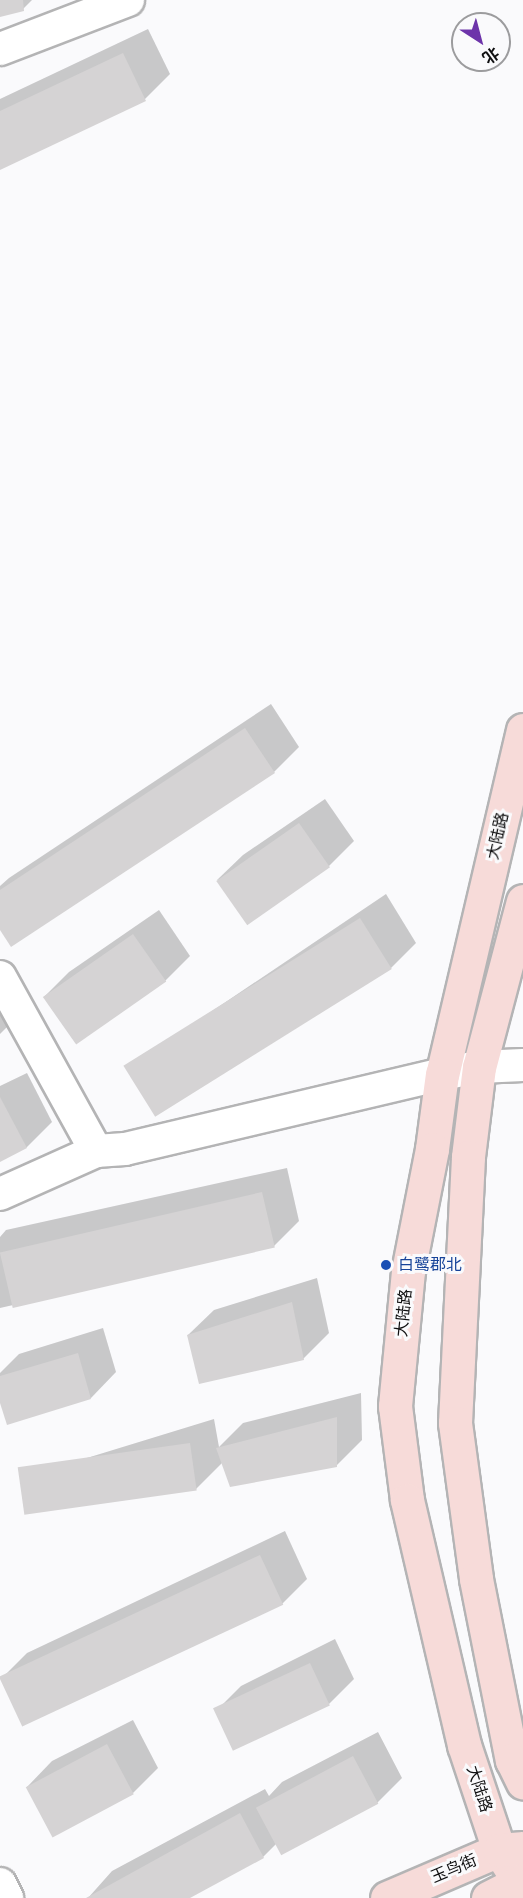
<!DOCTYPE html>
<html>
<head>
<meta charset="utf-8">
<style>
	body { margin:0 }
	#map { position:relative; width:523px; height:1898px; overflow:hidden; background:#fafafc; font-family:"Fira Sans","Noto Sans SC",sans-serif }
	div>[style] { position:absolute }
	.shadow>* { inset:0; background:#0003 }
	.building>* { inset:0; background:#d5d3d4; transform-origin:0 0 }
	.roads { filter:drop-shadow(2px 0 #b4b4b5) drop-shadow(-2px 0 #b4b4b5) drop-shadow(0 2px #b4b4b5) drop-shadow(0 -2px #b4b4b5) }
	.minor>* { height:32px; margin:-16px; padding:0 16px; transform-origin:16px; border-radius:16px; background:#fff }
	.major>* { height:33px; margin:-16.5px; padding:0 16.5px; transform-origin:16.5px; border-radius:16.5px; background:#f7dbd9 }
	.dots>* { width:16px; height:16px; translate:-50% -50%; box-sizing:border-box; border:3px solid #fafafc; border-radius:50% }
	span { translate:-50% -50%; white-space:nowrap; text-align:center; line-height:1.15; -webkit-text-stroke:6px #fafafc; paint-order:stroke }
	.street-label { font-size:16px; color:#0f0f10 }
	.transit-label { font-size:16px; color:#164399 }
	.left { translate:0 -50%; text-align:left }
	.north { position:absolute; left:451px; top:12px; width:60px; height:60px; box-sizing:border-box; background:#fafafc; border:2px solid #9c9c9e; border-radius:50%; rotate:144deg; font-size:16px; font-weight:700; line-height:24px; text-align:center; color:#0f0f10 }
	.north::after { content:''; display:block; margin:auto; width:21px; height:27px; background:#6d34aa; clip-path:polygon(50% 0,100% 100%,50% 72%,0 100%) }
</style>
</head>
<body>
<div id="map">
	<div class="shadow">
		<div style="clip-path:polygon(0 0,32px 0,23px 9px,0 15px)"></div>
		<div style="clip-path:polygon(148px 29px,170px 74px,145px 99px,0 168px,0 99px)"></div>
		<div style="clip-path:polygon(271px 704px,299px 747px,274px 772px,0 928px,0 886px,9px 878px)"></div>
		<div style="clip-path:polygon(325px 799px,354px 841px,329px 866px,217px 880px,243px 855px)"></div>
		<div style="clip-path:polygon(386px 894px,416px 943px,391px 968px,131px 1074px,156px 1049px)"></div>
		<div style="clip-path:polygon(159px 910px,190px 956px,165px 981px,76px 1043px,44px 997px,69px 972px)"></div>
		<div style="clip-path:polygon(0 985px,15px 1019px,0 1034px)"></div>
		<div style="clip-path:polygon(27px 1073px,52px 1122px,27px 1147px,0 1160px,0 1086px)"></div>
		<div style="clip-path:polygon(287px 1168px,299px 1221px,274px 1246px,0 1308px,0 1237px,6px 1230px)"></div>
		<div style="clip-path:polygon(317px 1278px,329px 1333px,303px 1359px,188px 1335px,214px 1310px)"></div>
		<div style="clip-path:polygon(103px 1328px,116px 1372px,91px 1398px,8px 1423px,0 1398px,0 1373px,19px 1354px)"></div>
		<div style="clip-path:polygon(361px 1393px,362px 1440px,336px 1466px,223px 1462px,196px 1489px,26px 1494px,51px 1469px,214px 1419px,219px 1447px,243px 1423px)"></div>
		<div style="clip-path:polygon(285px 1531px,307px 1579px,282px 1604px,2px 1678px,27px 1653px)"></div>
		<div style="clip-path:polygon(335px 1639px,354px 1679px,329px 1704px,216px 1711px,241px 1686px)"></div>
		<div style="clip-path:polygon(133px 1720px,158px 1768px,133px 1793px,27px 1787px,52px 1761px)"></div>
		<div style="clip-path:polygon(378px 1732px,402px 1778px,377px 1803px,276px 1844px,263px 1857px,187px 1898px,88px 1898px,112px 1871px,265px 1789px,269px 1796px,282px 1782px)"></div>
	</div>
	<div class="building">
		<div style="clip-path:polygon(0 0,23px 0,24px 11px,0 17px)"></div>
		<div style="clip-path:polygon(123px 53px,146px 101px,0 170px,0 111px)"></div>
		<div style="clip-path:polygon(245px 728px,275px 773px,11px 947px,0 930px,0 890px)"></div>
		<div style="left:299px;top:823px;width:54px;height:101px;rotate:55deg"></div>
		<div style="left:360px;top:918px;width:60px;height:279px;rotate:58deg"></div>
		<div style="left:133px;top:934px;width:58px;height:110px;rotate:55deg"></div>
		<div style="clip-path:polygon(0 1097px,27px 1148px,0 1162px)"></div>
		<div style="left:262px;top:1192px;width:57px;height:269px;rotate:77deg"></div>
		<div style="clip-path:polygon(292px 1302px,304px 1360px,199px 1384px,187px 1335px)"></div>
		<div style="clip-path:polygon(78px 1353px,91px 1399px,7px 1425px,0 1403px,0 1376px)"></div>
		<div style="clip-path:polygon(337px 1417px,337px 1467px,230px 1487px,216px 1448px)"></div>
		<div style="left:190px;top:1443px;width:48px;height:174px;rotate:82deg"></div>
		<div style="left:260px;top:1555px;width:55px;height:288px;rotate:65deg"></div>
		<div style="left:310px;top:1663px;width:47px;height:107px;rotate:65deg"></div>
		<div style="left:107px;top:1744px;width:57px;height:92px;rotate:62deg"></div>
		<div style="left:353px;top:1756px;width:54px;height:110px;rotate:62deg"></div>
		<div style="clip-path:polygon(240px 1813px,264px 1858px,190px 1898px,86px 1898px)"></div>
	</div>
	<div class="roads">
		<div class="minor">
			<div style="left:0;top:49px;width:137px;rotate:-20.9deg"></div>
			<div style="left:0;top:977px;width:199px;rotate:61.1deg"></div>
			<div style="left:0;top:1194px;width:105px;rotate:-24.1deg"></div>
			<div style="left:96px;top:1151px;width:29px;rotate:-4deg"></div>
			<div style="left:125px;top:1149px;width:326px;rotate:-13.3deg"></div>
			<div style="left:442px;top:1074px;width:38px;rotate:-11deg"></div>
			<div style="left:479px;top:1067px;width:44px;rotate:-2.6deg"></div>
			<div style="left:0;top:1884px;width:16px;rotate:63deg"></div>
		</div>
		<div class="major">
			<div style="left:523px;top:730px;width:353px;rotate:103.2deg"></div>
			<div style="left:442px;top:1074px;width:76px;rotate:97.6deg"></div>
			<div style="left:432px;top:1149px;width:124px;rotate:101.1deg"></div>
			<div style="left:408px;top:1271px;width:136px;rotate:95.5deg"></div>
			<div style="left:395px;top:1406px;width:95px;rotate:82.7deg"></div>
			<div style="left:407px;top:1500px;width:252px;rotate:76.9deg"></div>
			<div style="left:464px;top:1745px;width:111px;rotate:71.6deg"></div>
			<div style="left:499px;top:1850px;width:45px;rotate:57.7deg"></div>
			<div style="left:523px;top:901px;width:172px;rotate:104.8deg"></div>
			<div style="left:479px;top:1067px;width:91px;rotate:97deg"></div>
			<div style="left:468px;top:1157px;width:266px;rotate:92.8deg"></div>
			<div style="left:455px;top:1423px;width:157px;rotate:82.3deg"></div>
			<div style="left:476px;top:1579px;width:185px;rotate:78.8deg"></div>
			<div style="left:512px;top:1760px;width:25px;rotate:64deg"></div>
			<div style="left:387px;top:1898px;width:122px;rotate:-23.2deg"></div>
			<div style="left:499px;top:1850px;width:22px;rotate:-5deg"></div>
			<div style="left:488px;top:1898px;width:39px;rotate:-27deg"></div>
		</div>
	</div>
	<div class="dots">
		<div style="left:386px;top:1265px;background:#1a4fb4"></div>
	</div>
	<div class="street-label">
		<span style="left:498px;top:836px;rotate:-77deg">大陆路</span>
		<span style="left:404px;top:1313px;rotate:-84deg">大陆路</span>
		<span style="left:479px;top:1789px;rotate:72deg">大陆路</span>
		<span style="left:454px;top:1869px;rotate:-23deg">玉鸟街</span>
	</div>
	<div class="transit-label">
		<span class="left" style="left:398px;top:1265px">白鹭郡北</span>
	</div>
	<div class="north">北</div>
</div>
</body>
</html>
